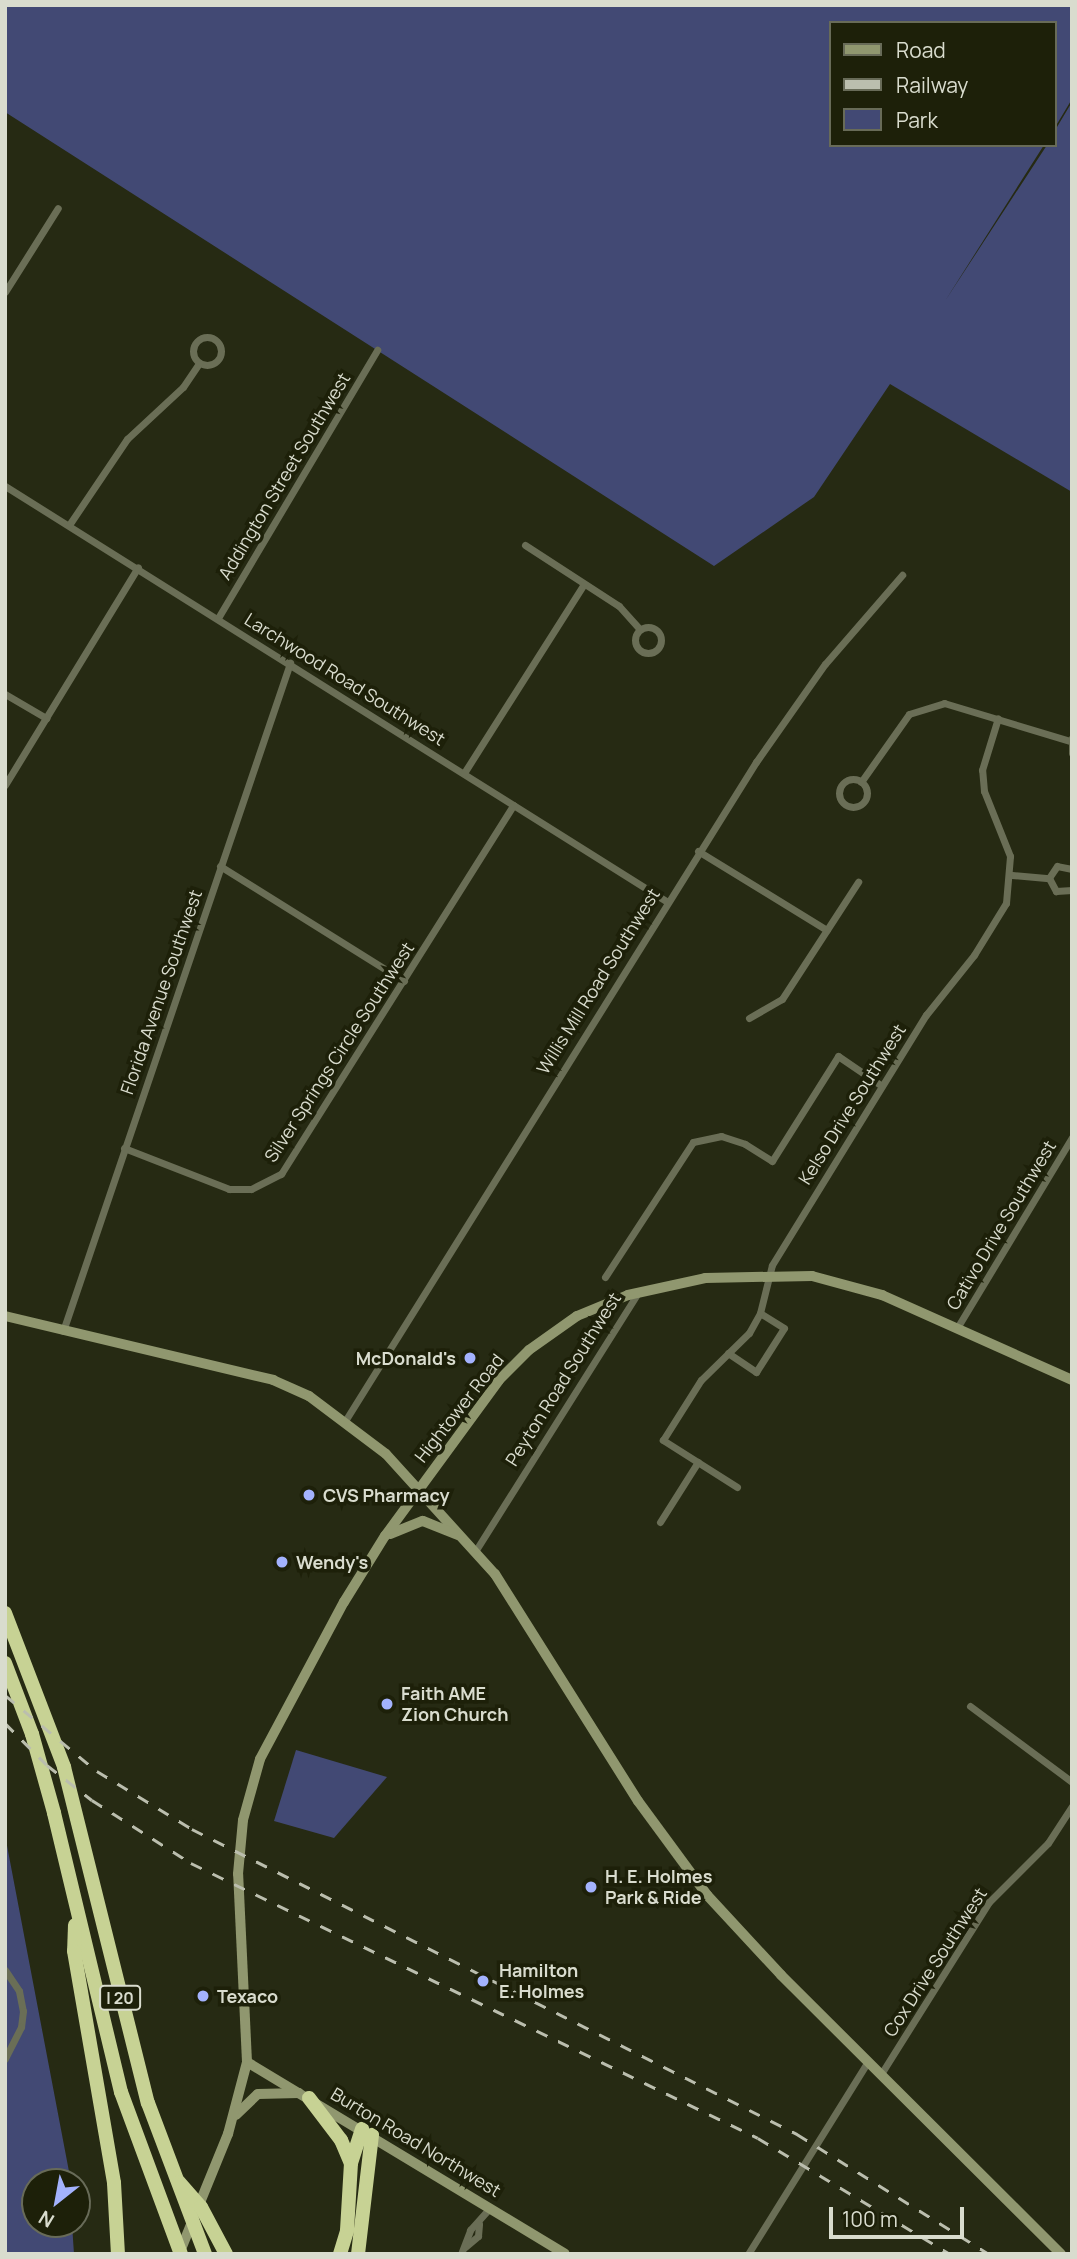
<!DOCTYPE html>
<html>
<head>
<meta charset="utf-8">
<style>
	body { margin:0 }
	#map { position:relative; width:1077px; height:2259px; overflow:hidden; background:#262a13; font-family:Manrope,sans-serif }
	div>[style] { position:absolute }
	.green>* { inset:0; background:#424974 }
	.street>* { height:7px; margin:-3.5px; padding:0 3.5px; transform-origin:3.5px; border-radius:3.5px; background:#6a6e56 }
	.street>.ring { margin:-3.5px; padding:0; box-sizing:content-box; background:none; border:7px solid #6a6e56; border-radius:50% }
	.secondary>* { height:10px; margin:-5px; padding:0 5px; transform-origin:5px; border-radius:5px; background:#90976f }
	.highway>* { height:14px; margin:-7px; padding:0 7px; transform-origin:7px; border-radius:7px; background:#c7d294 }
	.rail>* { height:2.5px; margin-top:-1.25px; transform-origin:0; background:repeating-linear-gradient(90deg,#bbbeae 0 12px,transparent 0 24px) }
	.dots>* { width:19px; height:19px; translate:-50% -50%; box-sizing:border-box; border:4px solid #1d2009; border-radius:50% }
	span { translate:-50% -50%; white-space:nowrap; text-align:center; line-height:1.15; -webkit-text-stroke:7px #1d2009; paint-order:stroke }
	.shield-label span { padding:2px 5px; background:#1d2009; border:2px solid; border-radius:5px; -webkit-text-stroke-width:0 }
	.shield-label { font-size:16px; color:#d9dcce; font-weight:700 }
	.street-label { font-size:18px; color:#d9dcce }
	.poi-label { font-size:18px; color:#d9dcce; font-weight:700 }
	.right { translate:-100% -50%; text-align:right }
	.left { translate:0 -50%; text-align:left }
	.frame { position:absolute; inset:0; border:7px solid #d9dcce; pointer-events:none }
	.legend { position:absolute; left:829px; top:21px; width:228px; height:126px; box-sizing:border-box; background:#1d2009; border:2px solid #686b58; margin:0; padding:9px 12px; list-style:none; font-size:21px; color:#d9dcce }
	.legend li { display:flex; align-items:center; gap:14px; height:35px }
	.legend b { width:35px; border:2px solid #686b58 }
	.north { position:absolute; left:21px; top:2168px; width:70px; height:70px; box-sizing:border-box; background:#1d2009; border:2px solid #686b58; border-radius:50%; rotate:211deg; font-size:19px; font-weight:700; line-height:28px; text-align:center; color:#d9dcce }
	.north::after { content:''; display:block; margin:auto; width:24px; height:32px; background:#a3b2fd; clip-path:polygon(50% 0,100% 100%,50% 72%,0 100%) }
	.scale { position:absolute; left:829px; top:2207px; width:135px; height:32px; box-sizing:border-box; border:4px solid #d9dcce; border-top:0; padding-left:9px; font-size:21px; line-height:24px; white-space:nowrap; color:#d9dcce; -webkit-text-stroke:5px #1d2009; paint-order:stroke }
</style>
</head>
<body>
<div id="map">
	<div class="green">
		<div style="clip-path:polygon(5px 5px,1072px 5px,1072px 99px,1054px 129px,1054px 23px,830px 23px,830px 145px,1044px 145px,945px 301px,1047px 145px,1054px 145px,1054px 132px,1072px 102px,1072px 492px,890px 384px,814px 497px,714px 566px,5px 112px)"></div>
		<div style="clip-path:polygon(296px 1750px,387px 1777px,334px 1838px,274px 1821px)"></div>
		<div style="clip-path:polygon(5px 1835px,71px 2182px,35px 2182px,35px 2224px,72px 2224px,74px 2254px,5px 2254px)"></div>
	</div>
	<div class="street">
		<div style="left:5px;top:292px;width:99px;rotate:-57.8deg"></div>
		<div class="ring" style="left:193px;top:337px;width:21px;height:21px"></div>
		<div style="left:5px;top:486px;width:780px;rotate:32.12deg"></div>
		<div style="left:69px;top:525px;width:104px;rotate:-56deg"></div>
		<div style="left:127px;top:439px;width:76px;rotate:-42.9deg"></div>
		<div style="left:183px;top:387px;width:29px;rotate:-56deg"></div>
		<div style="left:525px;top:545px;width:112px;rotate:33deg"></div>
		<div style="left:619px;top:606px;width:31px;rotate:48deg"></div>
		<div style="left:218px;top:618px;width:312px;rotate:-59.3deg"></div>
		<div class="ring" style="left:635px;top:627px;width:19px;height:19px"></div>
		<div style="left:5px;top:694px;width:48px;rotate:30.3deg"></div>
		<div style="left:1072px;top:738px;width:15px;rotate:90deg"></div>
		<div style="left:464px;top:773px;width:224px;rotate:-57.6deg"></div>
		<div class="ring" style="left:839px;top:779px;width:21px;height:21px"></div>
		<div style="left:861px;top:782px;width:83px;rotate:-54.8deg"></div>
		<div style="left:909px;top:714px;width:37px;rotate:-17deg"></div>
		<div style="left:944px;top:703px;width:132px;rotate:16.8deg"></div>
		<div style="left:5px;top:785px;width:255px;rotate:-58.6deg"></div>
		<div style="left:698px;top:851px;width:151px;rotate:31.5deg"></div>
		<div style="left:220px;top:866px;width:217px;rotate:32deg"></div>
		<div style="left:1072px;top:869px;width:15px;rotate:-169deg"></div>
		<div style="left:1057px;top:866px;width:14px;rotate:124deg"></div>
		<div style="left:1049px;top:878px;width:15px;rotate:62deg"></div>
		<div style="left:1056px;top:891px;width:16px;rotate:-4deg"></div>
		<div style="left:1012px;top:875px;width:37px;rotate:5deg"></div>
		<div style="left:749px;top:1018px;width:38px;rotate:-30deg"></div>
		<div style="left:782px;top:999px;width:140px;rotate:-57deg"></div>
		<div style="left:124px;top:1148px;width:113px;rotate:21.3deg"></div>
		<div style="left:229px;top:1189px;width:22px"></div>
		<div style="left:251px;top:1189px;width:34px;rotate:-27deg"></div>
		<div style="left:281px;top:1174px;width:436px;rotate:-57.8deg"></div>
		<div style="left:605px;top:1277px;width:161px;rotate:-56.9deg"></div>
		<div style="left:693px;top:1142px;width:29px;rotate:-12deg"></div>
		<div style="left:721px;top:1136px;width:25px;rotate:18deg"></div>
		<div style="left:745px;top:1144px;width:32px;rotate:32deg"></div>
		<div style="left:772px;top:1161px;width:124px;rotate:-57.8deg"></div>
		<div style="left:838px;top:1056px;width:53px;rotate:34.3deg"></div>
		<div style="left:957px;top:1328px;width:223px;rotate:-58.9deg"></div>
		<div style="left:63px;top:1331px;width:706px;rotate:-71.23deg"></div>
		<div style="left:728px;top:1353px;width:34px;rotate:34deg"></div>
		<div style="left:756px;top:1372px;width:52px;rotate:-57.5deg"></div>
		<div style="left:784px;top:1328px;width:28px;rotate:-148deg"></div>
		<div style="left:345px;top:1421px;width:777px;rotate:-58.05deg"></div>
		<div style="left:756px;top:762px;width:120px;rotate:-54.9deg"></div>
		<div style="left:825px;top:664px;width:118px;rotate:-49.1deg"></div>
		<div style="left:737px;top:1487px;width:88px;rotate:-147.6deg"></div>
		<div style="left:663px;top:1440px;width:71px;rotate:-57.7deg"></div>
		<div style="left:701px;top:1380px;width:67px;rotate:-44.4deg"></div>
		<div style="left:749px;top:1333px;width:23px;rotate:-61deg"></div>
		<div style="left:760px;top:1313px;width:49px;rotate:-76deg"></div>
		<div style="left:772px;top:1265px;width:294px;rotate:-58.4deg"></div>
		<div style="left:926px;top:1015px;width:77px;rotate:-51.3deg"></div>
		<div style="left:974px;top:955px;width:61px;rotate:-58.4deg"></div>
		<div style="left:1006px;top:903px;width:47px;rotate:-85.1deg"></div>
		<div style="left:1010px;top:856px;width:70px;rotate:-111.8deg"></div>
		<div style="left:984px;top:791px;width:21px;rotate:-95deg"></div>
		<div style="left:982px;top:770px;width:54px;rotate:-72.9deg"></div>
		<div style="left:660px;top:1522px;width:71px;rotate:-57.7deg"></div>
		<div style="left:476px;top:1550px;width:304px;rotate:-57.8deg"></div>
		<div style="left:970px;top:1706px;width:127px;rotate:36.7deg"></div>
		<div style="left:5px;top:1970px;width:25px;rotate:56deg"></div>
		<div style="left:19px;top:1991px;width:20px;rotate:79deg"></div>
		<div style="left:23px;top:2011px;width:16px;rotate:97deg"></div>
		<div style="left:21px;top:2027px;width:36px;rotate:117deg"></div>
		<div style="left:881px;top:2074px;width:203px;rotate:-57.9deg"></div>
		<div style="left:989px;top:1902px;width:83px;rotate:-45deg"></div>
		<div style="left:1048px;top:1843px;width:44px;rotate:-57deg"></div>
		<div style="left:465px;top:2247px;width:17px;rotate:-40deg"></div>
		<div style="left:478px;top:2236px;width:12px;rotate:-85deg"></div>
		<div style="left:461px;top:2254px;width:26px;rotate:-69deg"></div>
		<div style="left:470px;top:2230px;width:30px;rotate:-48deg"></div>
		<div style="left:748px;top:2254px;width:227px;rotate:-58.1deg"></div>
	</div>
	<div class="secondary">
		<div style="left:5px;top:1316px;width:276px;rotate:13.4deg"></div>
		<div style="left:273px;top:1380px;width:39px;rotate:24deg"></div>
		<div style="left:309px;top:1396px;width:96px;rotate:37deg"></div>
		<div style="left:386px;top:1454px;width:162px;rotate:47.8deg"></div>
		<div style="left:495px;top:1574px;width:268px;rotate:57.8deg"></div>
		<div style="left:638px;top:1801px;width:117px;rotate:53.7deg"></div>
		<div style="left:707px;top:1895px;width:109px;rotate:47.2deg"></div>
		<div style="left:781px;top:1975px;width:395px;rotate:44.9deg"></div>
		<div style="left:390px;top:1534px;width:35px;rotate:-22deg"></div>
		<div style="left:423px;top:1521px;width:38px;rotate:22deg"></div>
		<div style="left:247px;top:2062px;width:371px;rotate:31.1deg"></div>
		<div style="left:236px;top:2115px;width:30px;rotate:-44deg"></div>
		<div style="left:258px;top:2094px;width:41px;rotate:-1.4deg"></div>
		<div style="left:179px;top:2254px;width:130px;rotate:-67.8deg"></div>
		<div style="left:228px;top:2134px;width:74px;rotate:-75.2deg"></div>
		<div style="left:247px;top:2062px;width:188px;rotate:-92.7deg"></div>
		<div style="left:238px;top:1874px;width:54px;rotate:-84.7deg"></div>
		<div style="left:243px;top:1820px;width:63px;rotate:-74.4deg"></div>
		<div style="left:260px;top:1759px;width:178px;rotate:-61.9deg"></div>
		<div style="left:344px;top:1602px;width:78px;rotate:-58.2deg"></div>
		<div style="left:385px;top:1536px;width:193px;rotate:-53.8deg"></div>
		<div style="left:499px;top:1380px;width:42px;rotate:-45deg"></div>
		<div style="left:529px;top:1350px;width:59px;rotate:-35.3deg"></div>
		<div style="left:577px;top:1316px;width:55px;rotate:-22.4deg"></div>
		<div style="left:628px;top:1295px;width:79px;rotate:-12.4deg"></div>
		<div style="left:705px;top:1278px;width:107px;rotate:-1.1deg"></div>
		<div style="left:812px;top:1276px;width:73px;rotate:15.2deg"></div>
		<div style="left:882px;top:1295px;width:208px;rotate:24.1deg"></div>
	</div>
	<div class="highway">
		<div style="left:5px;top:1613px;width:165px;rotate:69deg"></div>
		<div style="left:64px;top:1767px;width:346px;rotate:76deg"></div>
		<div style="left:148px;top:2103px;width:161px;rotate:69.3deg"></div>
		<div style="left:5px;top:1663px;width:76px;rotate:69.2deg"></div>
		<div style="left:32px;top:1734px;width:82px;rotate:74.4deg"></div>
		<div style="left:54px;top:1813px;width:287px;rotate:76.5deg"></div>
		<div style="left:121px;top:2092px;width:173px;rotate:69.7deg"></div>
		<div style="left:75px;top:1925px;width:26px;rotate:92deg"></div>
		<div style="left:74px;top:1951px;width:235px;rotate:80.2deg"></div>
		<div style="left:114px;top:2183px;width:71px;rotate:86.8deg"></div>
		<div style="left:309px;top:2098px;width:53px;rotate:52.7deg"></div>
		<div style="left:341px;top:2140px;width:25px;rotate:67deg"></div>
		<div style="left:351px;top:2163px;width:68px;rotate:93.4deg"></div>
		<div style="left:347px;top:2231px;width:24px;rotate:107deg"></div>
		<div style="left:351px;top:2163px;width:36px;rotate:-72deg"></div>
		<div style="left:179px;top:2182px;width:33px;rotate:49deg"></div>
		<div style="left:201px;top:2207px;width:53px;rotate:62deg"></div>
		<div style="left:358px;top:2254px;width:120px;rotate:-83.3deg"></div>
	</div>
	<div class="rail">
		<div style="left:5px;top:1695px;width:119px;rotate:39.6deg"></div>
		<div style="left:97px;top:1771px;width:111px;rotate:31.4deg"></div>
		<div style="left:192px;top:1829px;width:678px;rotate:26.75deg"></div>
		<div style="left:797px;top:2134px;width:226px;rotate:32deg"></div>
		<div style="left:5px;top:1723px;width:59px;rotate:45deg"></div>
		<div style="left:47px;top:1765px;width:57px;rotate:37.9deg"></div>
		<div style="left:92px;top:1800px;width:117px;rotate:32.5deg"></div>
		<div style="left:191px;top:1863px;width:630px;rotate:25.87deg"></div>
		<div style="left:758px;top:2138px;width:224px;rotate:31.1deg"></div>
	</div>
	<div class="dots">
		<div style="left:470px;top:1358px;background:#a3b2fd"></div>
		<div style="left:309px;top:1495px;background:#a3b2fd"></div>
		<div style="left:282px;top:1562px;background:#a3b2fd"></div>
		<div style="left:387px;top:1704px;background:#a3b2fd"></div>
		<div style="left:591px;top:1887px;background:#a3b2fd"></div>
		<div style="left:483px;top:1981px;background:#a3b2fd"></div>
		<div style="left:203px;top:1996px;background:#a3b2fd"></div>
	</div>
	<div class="shield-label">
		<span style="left:120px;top:1998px">I 20</span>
	</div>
	<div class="street-label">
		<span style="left:284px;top:476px;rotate:-59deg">Addington Street Southwest</span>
		<span style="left:345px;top:679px;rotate:32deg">Larchwood Road Southwest</span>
		<span style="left:598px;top:981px;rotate:-58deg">Willis Mill Road Southwest</span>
		<span style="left:161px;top:992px;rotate:-71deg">Florida Avenue Southwest</span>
		<span style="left:339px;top:1052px;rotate:-57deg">Silver Springs Circle Southwest</span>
		<span style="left:852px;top:1104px;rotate:-58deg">Kelso Drive Southwest</span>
		<span style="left:1001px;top:1225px;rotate:-59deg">Cativo Drive Southwest</span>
		<span style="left:563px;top:1379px;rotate:-58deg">Peyton Road Southwest</span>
		<span style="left:459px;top:1408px;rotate:-52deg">Hightower Road</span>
		<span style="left:935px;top:1962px;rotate:-57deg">Cox Drive Southwest</span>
		<span style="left:416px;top:2142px;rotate:31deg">Burton Road Northwest</span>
	</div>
	<div class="poi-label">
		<span class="right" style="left:456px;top:1358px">McDonald's</span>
		<span class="left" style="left:323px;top:1495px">CVS Pharmacy</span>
		<span class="left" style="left:296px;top:1562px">Wendy's</span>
		<span class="left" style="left:401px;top:1704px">Faith AME<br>Zion Church</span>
		<span class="left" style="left:605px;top:1887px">H. E. Holmes<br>Park &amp; Ride</span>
		<span class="left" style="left:499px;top:1981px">Hamilton<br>E. Holmes</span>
		<span class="left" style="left:217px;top:1996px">Texaco</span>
	</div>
	<div class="frame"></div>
	<ul class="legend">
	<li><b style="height:9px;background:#90976f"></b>Road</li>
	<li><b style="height:9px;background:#bbbeae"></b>Railway</li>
	<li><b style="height:19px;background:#424974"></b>Park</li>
	</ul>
	<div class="north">N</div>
	<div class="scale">100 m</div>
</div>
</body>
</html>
